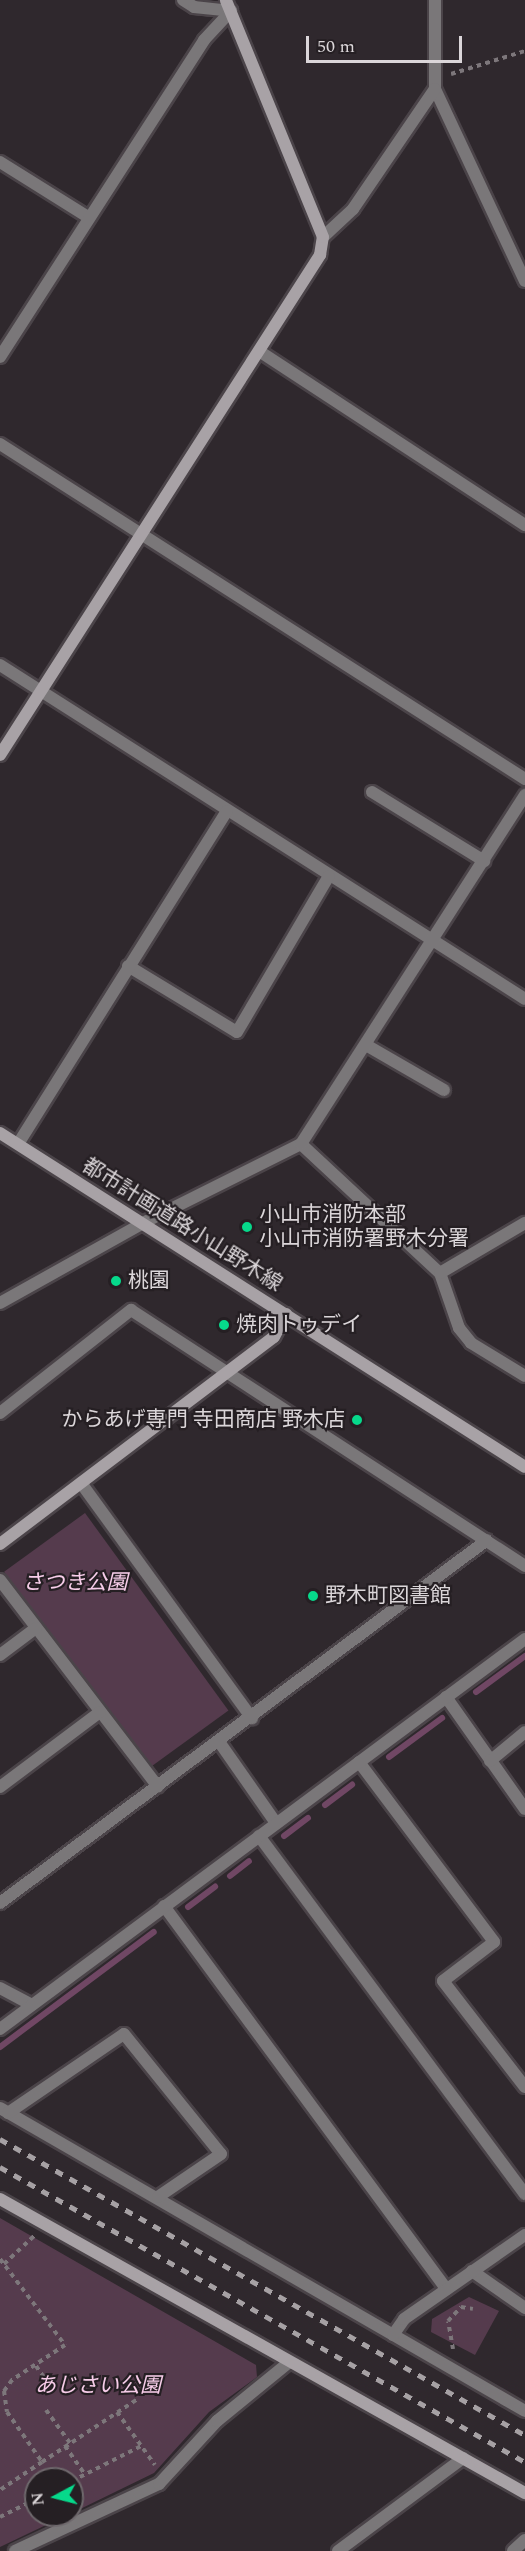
<!DOCTYPE html>
<html>
<head>
<meta charset="utf-8">
<style>
	body { margin:0 }
	#map { position:relative; width:525px; height:2551px; overflow:hidden; background:#2f282d; font-family:Spectral,"Noto Sans JP",serif }
	div>[style] { position:absolute }
	.green>* { inset:0; background:#553b4d; transform-origin:0 0 }
	.stream>* { height:6px; margin:-3px; padding:0 3px; transform-origin:3px; border-radius:3px; background:#704764 }
	.path>* { height:4px; margin-top:-2px; transform-origin:0; background:repeating-linear-gradient(90deg,#7d777b 0 4.5px,transparent 0 9px) }
	.roads { filter:drop-shadow(2px 0 #4b4449) drop-shadow(-2px 0 #4b4449) drop-shadow(0 2px #4b4449) drop-shadow(0 -2px #4b4449) }
	.lane>* { height:12px; margin:-6px; padding:0 6px; transform-origin:6px; border-radius:6px; background:#7a7779 }
	.street>* { height:12px; margin:-6px; padding:0 6px; transform-origin:6px; border-radius:6px; background:#7a7779 }
	.secondary>* { height:12px; margin:-6px; padding:0 6px; transform-origin:6px; border-radius:6px; background:#a8a2a6 }
	.rail>* { height:4.5px; margin-top:-2.25px; transform-origin:0; background:repeating-linear-gradient(90deg,#a6a1a4 0 8px,transparent 0 16px) }
	.dots>* { width:16px; height:16px; translate:-50% -50%; box-sizing:border-box; border:3px solid #251f23; border-radius:50% }
	span { translate:-50% -50%; white-space:nowrap; text-align:center; line-height:1.15; -webkit-text-stroke:4.5px #251f23; paint-order:stroke }
	.poi-label { font-size:21px; color:#dbd6d9 }
	.left { translate:0 -50%; text-align:left }
	.right { translate:-100% -50%; text-align:right }
	.street-label { font-size:21px; color:#dbd6d9 }
	.park-label { font-size:21px; color:#f7cde9; font-style:italic }
	.north { position:absolute; left:24px; top:2467px; width:60px; height:60px; box-sizing:border-box; background:#251f23; border:2px solid #6e686c; border-radius:50%; rotate:263deg; font-size:16px; font-weight:700; line-height:24px; text-align:center; color:#dbd6d9 }
	.north::after { content:''; display:block; margin:auto; width:21px; height:27px; background:#06d98b; clip-path:polygon(50% 0,100% 100%,50% 72%,0 100%) }
	.scale { position:absolute; left:306px; top:36px; width:156px; height:27px; box-sizing:border-box; border:3px solid #dbd6d9; border-top:0; padding-left:8px; font-size:18px; line-height:21px; white-space:nowrap; color:#dbd6d9; -webkit-text-stroke:4px #251f23; paint-order:stroke }
</style>
</head>
<body>
<div id="map">
	<div class="green">
		<div style="left:85px;top:1513px;width:244px;height:100px;rotate:54deg"></div>
		<div style="clip-path:polygon(0 2218px,256px 2365px,257px 2377px,209px 2412px,154px 2473px,72px 2513px,72px 2479px,36px 2479px,36px 2515px,67px 2515px,0 2547px)"></div>
		<div style="clip-path:polygon(469px 2297px,499px 2311px,475px 2355px,431px 2332px,432px 2319px)"></div>
	</div>
	<div class="stream">
		<div style="left:476px;top:1692px;width:61px;rotate:-36.3deg"></div>
		<div style="left:389px;top:1757px;width:66px;rotate:-36.3deg"></div>
		<div style="left:325px;top:1805px;width:34px;rotate:-37deg"></div>
		<div style="left:284px;top:1836px;width:30px;rotate:-37deg"></div>
		<div style="left:230px;top:1876px;width:24px;rotate:-38deg"></div>
		<div style="left:188px;top:1907px;width:34px;rotate:-37deg"></div>
		<div style="left:0;top:2047px;width:192px;rotate:-36.8deg"></div>
	</div>
	<div class="path">
		<div style="left:451px;top:74px;width:77px;rotate:-17.3deg"></div>
		<div style="left:0;top:2259px;width:108px;rotate:52.9deg"></div>
		<div style="left:65px;top:2345px;width:64px;rotate:146.6deg"></div>
		<div style="left:12px;top:2380px;width:14px;rotate:126deg"></div>
		<div style="left:4px;top:2391px;width:21px;rotate:82deg"></div>
		<div style="left:7px;top:2412px;width:61px;rotate:55deg"></div>
		<div style="left:42px;top:2462px;width:50px;rotate:146.3deg"></div>
		<div style="left:4px;top:2264px;width:41px;rotate:-43deg"></div>
		<div style="left:453px;top:2349px;width:28px;rotate:-100deg"></div>
		<div style="left:448px;top:2321px;width:19px;rotate:-47deg"></div>
		<div style="left:461px;top:2307px;width:12px;rotate:9deg"></div>
		<div style="left:36px;top:2366px;width:21px;rotate:55deg"></div>
		<div style="left:46px;top:2410px;width:41px;rotate:54deg"></div>
		<div style="left:117px;top:2412px;width:65px;rotate:54.4deg"></div>
		<div style="left:65px;top:2446px;width:35px;rotate:55deg"></div>
		<div style="left:42px;top:2462px;width:113px;rotate:-33.4deg"></div>
		<div style="left:72px;top:2481px;width:77px;rotate:-26.9deg"></div>
		<div style="left:0;top:2517px;width:40px;rotate:-26.6deg"></div>
	</div>
	<div class="roads">
		<div class="lane">
			<div style="left:81px;top:1483px;width:291px;rotate:54deg"></div>
		</div>
		<div class="street">
			<div style="left:183px;top:0;width:13px;rotate:32deg"></div>
			<div style="left:194px;top:7px;width:37px;rotate:6deg"></div>
			<div style="left:435px;top:0;width:89px;rotate:90deg"></div>
			<div style="left:435px;top:89px;width:212px;rotate:64.9deg"></div>
			<div style="left:0;top:162px;width:104px;rotate:32deg"></div>
			<div style="left:323px;top:237px;width:41px;rotate:-43deg"></div>
			<div style="left:353px;top:209px;width:145px;rotate:-55.7deg"></div>
			<div style="left:259px;top:351px;width:318px;rotate:33.2deg"></div>
			<div style="left:0;top:357px;width:377px;rotate:-57.2deg"></div>
			<div style="left:204px;top:40px;width:40px;rotate:-47deg"></div>
			<div style="left:0;top:444px;width:623px;rotate:32.54deg"></div>
			<div style="left:0;top:665px;width:622px;rotate:32.46deg"></div>
			<div style="left:372px;top:792px;width:132px;rotate:31.6deg"></div>
			<div style="left:128px;top:966px;width:127px;rotate:31.2deg"></div>
			<div style="left:237px;top:1032px;width:181px;rotate:-59.5deg"></div>
			<div style="left:366px;top:1045px;width:90px;rotate:30deg"></div>
			<div style="left:18px;top:1144px;width:393px;rotate:-57.9deg"></div>
			<div style="left:301px;top:1144px;width:190px;rotate:42.9deg"></div>
			<div style="left:440px;top:1273px;width:58px;rotate:70.9deg"></div>
			<div style="left:459px;top:1328px;width:19px;rotate:51deg"></div>
			<div style="left:471px;top:1343px;width:63px;rotate:31.4deg"></div>
			<div style="left:440px;top:1273px;width:99px;rotate:-30.5deg"></div>
			<div style="left:0;top:1303px;width:164px;rotate:-29.2deg"></div>
			<div style="left:143px;top:1223px;width:177px;rotate:-26.6deg"></div>
			<div style="left:301px;top:1144px;width:415px;rotate:-57.3deg"></div>
			<div style="left:0;top:1413px;width:167px;rotate:-38.2deg"></div>
			<div style="left:131px;top:1310px;width:470px;rotate:33deg"></div>
			<div style="left:0;top:1580px;width:260px;rotate:52.6deg"></div>
			<div style="left:0;top:1655px;width:45px;rotate:-36.9deg"></div>
			<div style="left:446px;top:1697px;width:137px;rotate:54.8deg"></div>
			<div style="left:220px;top:1743px;width:98px;rotate:55deg"></div>
			<div style="left:490px;top:1761px;width:45px;rotate:-39.6deg"></div>
			<div style="left:359px;top:1762px;width:225px;rotate:53.1deg"></div>
			<div style="left:494px;top:1942px;width:64px;rotate:142.6deg"></div>
			<div style="left:443px;top:1981px;width:134px;rotate:52.3deg"></div>
			<div style="left:0;top:1787px;width:125px;rotate:-36.9deg"></div>
			<div style="left:259px;top:1836px;width:446px;rotate:53.4deg"></div>
			<div style="left:0;top:1903px;width:607px;rotate:-36.7deg"></div>
			<div style="left:164px;top:1906px;width:476px;rotate:53.6deg"></div>
			<div style="left:0;top:1988px;width:36px;rotate:28deg"></div>
			<div style="left:0;top:2029px;width:654px;rotate:-36.61deg"></div>
			<div style="left:0;top:2108px;width:606px;rotate:29.99deg"></div>
			<div style="left:8px;top:2113px;width:140px;rotate:-34.3deg"></div>
			<div style="left:124px;top:2034px;width:154px;rotate:51.1deg"></div>
			<div style="left:221px;top:2154px;width:76px;rotate:145.7deg"></div>
			<div style="left:472px;top:2271px;width:65px;rotate:34.9deg"></div>
			<div style="left:393px;top:2335px;width:19px;rotate:-55deg"></div>
			<div style="left:404px;top:2319px;width:147px;rotate:-34.8deg"></div>
			<div style="left:15px;top:2551px;width:159px;rotate:-25deg"></div>
			<div style="left:159px;top:2484px;width:86px;rotate:-47.4deg"></div>
			<div style="left:217px;top:2421px;width:92px;rotate:-39.2deg"></div>
			<div style="left:338px;top:2551px;width:156px;rotate:-36.6deg"></div>
			<div style="left:513px;top:2551px;width:16px;rotate:-43deg"></div>
		</div>
		<div class="secondary">
			<div style="left:0;top:755px;width:594px;rotate:-57.38deg"></div>
			<div style="left:320px;top:255px;width:18px;rotate:-81deg"></div>
			<div style="left:323px;top:237px;width:256px;rotate:-112.3deg"></div>
			<div style="left:0;top:1133px;width:622px;rotate:32.46deg"></div>
			<div style="left:0;top:1544px;width:343px;rotate:-37.1deg"></div>
			<div style="left:274px;top:1337px;width:26px;rotate:-62deg"></div>
			<div style="left:0;top:2199px;width:602px;rotate:29.25deg"></div>
		</div>
	</div>
	<div class="rail">
		<div style="left:0;top:2139px;width:603px;rotate:29.41deg"></div>
		<div style="left:0;top:2167px;width:602px;rotate:29.33deg"></div>
	</div>
	<div class="dots">
		<div style="left:247px;top:1227px;background:#06d98b"></div>
		<div style="left:116px;top:1281px;background:#06d98b"></div>
		<div style="left:224px;top:1325px;background:#06d98b"></div>
		<div style="left:357px;top:1420px;background:#06d98b"></div>
		<div style="left:313px;top:1596px;background:#06d98b"></div>
	</div>
	<div class="poi-label">
		<span class="left" style="left:259px;top:1227px">小山市消防本部<br>小山市消防署野木分署</span>
		<span class="left" style="left:128px;top:1281px">桃園</span>
		<span class="left" style="left:236px;top:1325px">焼肉トゥデイ</span>
		<span class="right" style="left:345px;top:1420px">からあげ専門 寺田商店 野木店</span>
		<span class="left" style="left:325px;top:1596px">野木町図書館</span>
	</div>
	<div class="street-label">
		<span style="left:182px;top:1225px;rotate:32deg">都市計画道路小山野木線</span>
	</div>
	<div class="park-label">
		<span style="left:75px;top:1583px">さつき公園</span>
		<span style="left:98px;top:2386px">あじさい公園</span>
	</div>
	<div class="north">N</div>
	<div class="scale">50 m</div>
</div>
</body>
</html>
